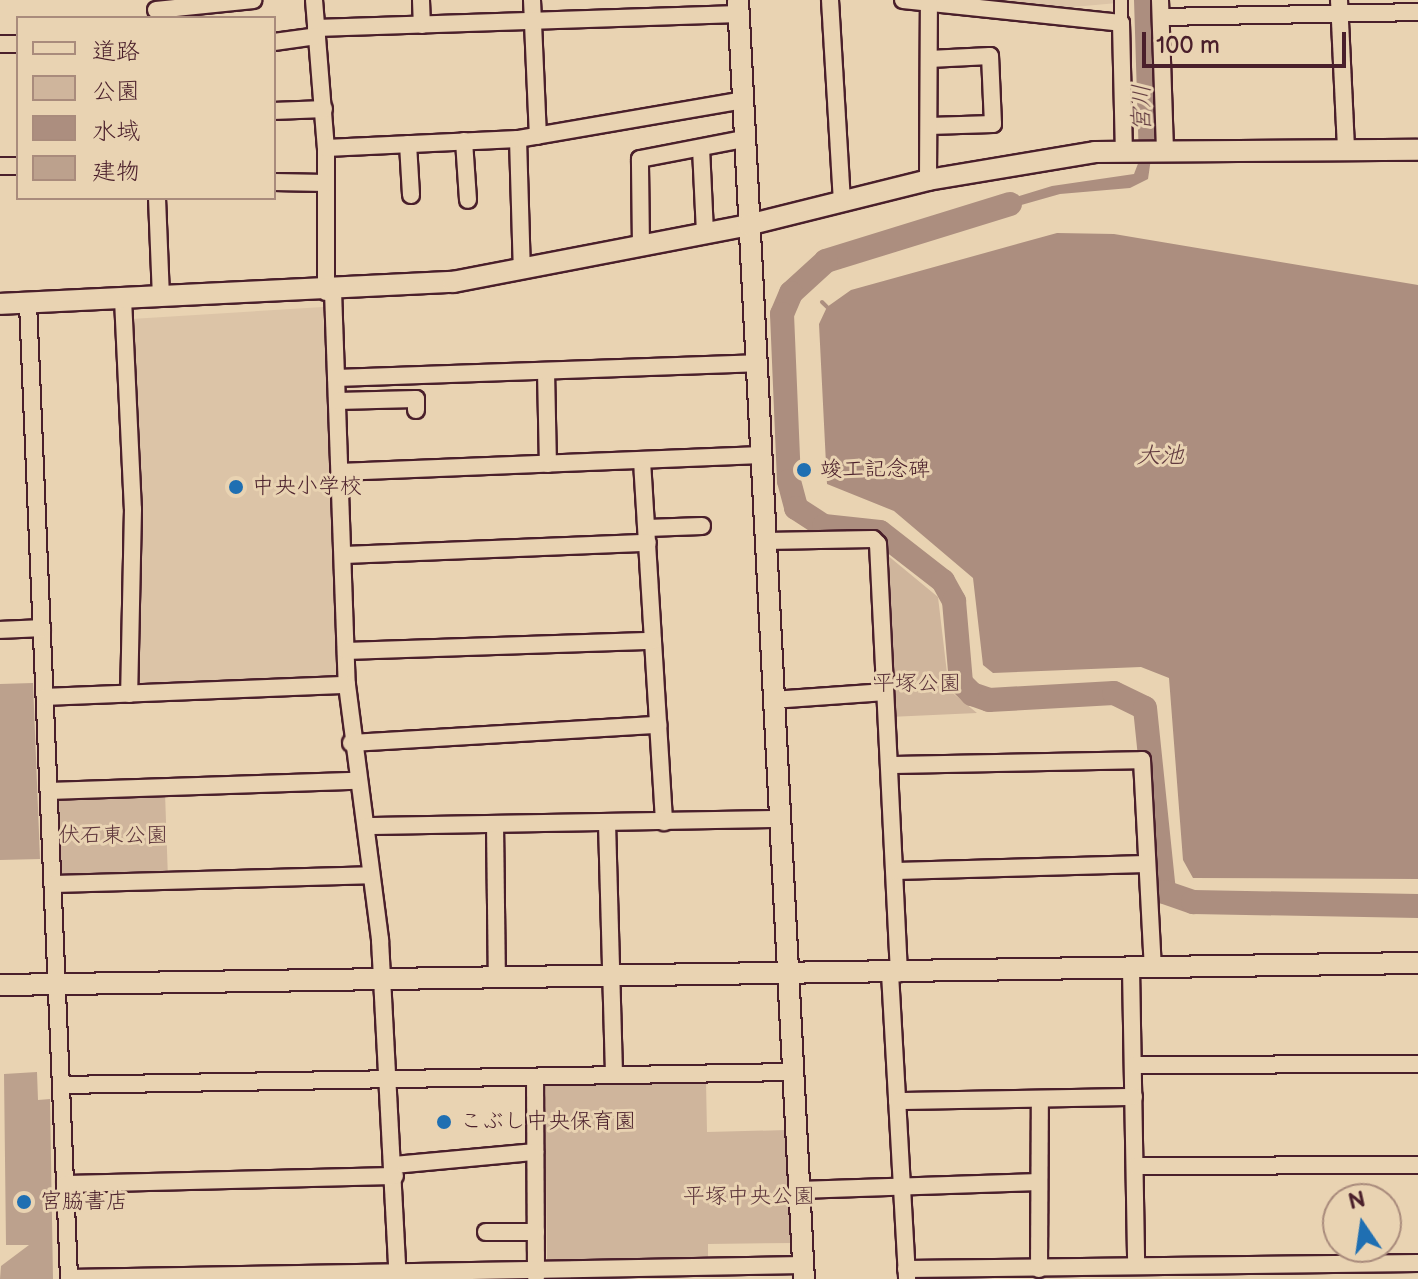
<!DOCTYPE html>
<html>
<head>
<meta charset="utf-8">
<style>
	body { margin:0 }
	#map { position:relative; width:1418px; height:1279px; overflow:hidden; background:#e9d3b2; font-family:"Balsamiq Sans","Klee One",sans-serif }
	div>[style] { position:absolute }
	.built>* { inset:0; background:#dcc4a7 }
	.green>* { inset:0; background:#cfb59c; transform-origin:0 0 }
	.water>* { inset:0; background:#ac8e7f }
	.stream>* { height:4px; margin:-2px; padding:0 2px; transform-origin:2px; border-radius:2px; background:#ac8e7f }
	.river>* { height:24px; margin:-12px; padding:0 12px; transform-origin:12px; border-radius:12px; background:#ac8e7f }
	.building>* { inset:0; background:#bca18d }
	.roads { filter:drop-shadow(2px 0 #4a1f2b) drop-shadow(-2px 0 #4a1f2b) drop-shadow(0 2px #4a1f2b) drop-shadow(0 -2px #4a1f2b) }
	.pedestrian>* { height:12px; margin:-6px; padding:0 6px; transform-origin:6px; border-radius:6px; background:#e9d3b2 }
	.minor>* { height:16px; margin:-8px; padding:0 8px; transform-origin:8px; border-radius:8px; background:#e9d3b2 }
	.tertiary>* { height:20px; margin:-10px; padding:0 10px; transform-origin:10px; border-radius:10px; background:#e9d3b2 }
	.dots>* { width:22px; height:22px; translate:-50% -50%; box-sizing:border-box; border:4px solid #e9d3b2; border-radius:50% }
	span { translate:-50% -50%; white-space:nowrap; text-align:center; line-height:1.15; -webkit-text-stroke:6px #e9d3b2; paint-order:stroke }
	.poi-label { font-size:22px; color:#4a1f2b }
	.left { translate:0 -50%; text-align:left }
	.park-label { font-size:22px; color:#5e363c }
	.water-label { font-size:24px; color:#623b40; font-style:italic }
	.legend { position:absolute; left:16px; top:16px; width:260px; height:184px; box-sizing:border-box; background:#e9d3b2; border:2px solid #a98b7c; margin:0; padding:10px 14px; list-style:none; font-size:24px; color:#4a1f2b }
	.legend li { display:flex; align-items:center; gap:16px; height:40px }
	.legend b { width:40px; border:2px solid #a98b7c }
	.north { position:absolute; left:1322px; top:1183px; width:80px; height:80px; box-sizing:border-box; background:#e9d3b2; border:2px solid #a98b7c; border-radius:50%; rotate:347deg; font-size:22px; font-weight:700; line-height:32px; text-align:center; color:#4a1f2b }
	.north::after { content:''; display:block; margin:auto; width:28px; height:36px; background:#1f6fb2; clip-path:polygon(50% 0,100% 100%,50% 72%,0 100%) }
	.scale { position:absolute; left:1142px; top:32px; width:204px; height:36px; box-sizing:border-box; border:4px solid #4a1f2b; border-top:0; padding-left:10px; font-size:24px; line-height:28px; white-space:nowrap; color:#4a1f2b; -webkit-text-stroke:6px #e9d3b2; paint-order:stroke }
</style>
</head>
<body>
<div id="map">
	<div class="built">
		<div style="clip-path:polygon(944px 0,1117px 0,1117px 3px,1029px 11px)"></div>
		<div style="clip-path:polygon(323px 307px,340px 679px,138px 683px,142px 507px,131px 319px)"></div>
	</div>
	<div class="green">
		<div style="clip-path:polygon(881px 550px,938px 597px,949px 690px,977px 713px,889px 717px)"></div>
		<div style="left:165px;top:793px;width:83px;height:107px;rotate:88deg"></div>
		<div style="clip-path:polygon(706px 1081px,707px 1132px,787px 1130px,793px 1243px,708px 1244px,708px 1259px,547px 1261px,545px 1083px)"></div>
	</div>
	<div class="water">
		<div style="clip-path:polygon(1134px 0,1152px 0,1155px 131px,1148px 179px,1130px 188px,1060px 194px,979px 217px,977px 209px,1052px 186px,1134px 174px,1139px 161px)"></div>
		<div style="clip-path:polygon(1057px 233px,1114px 234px,1418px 285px,1418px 879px,1193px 878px,1183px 860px,1169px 678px,1141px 667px,993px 673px,983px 665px,973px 578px,894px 511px,827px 484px,819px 324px,827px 307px,851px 290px)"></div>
	</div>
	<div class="stream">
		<div style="left:801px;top:284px;width:8px;rotate:40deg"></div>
		<div style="left:822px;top:302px;width:7px;rotate:45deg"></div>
	</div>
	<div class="river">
		<div style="left:1010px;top:204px;width:193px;rotate:162.8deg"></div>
		<div style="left:826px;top:261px;width:47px;rotate:137.6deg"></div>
		<div style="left:791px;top:293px;width:23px;rotate:113deg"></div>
		<div style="left:782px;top:314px;width:167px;rotate:87.6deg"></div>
		<div style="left:789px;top:481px;width:28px;rotate:75deg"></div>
		<div style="left:796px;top:508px;width:33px;rotate:33deg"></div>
		<div style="left:824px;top:526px;width:56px;rotate:6.1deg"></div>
		<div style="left:880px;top:532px;width:80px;rotate:37.9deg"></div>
		<div style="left:943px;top:581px;width:23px;rotate:61deg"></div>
		<div style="left:954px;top:601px;width:82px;rotate:85.1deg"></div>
		<div style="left:961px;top:683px;width:16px;rotate:45deg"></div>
		<div style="left:972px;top:694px;width:18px;rotate:19deg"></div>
		<div style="left:989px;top:700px;width:125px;rotate:-3.2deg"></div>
		<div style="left:1114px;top:693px;width:34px;rotate:26deg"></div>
		<div style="left:1145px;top:708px;width:185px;rotate:84.1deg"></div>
		<div style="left:1164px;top:892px;width:31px;rotate:19deg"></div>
		<div style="left:1193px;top:902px;width:225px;rotate:1deg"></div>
	</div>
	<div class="building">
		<div style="clip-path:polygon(33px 683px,40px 859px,0 860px,0 684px)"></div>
		<div style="clip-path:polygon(37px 1072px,38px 1100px,50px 1099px,53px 1279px,0 1279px,1px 1266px,29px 1245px,6px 1245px,4px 1074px)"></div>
	</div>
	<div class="roads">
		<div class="pedestrian">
			<div style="left:1121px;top:0;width:23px;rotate:90deg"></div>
		</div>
		<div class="minor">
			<div style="left:314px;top:0;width:148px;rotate:85.4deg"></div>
			<div style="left:326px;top:148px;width:144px;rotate:90deg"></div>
			<div style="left:421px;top:0;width:25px;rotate:88deg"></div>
			<div style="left:532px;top:0;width:136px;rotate:87.5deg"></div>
			<div style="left:830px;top:0;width:201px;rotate:86.6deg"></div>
			<div style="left:903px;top:0;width:219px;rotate:6deg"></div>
			<div style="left:1121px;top:23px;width:128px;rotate:88.7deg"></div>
			<div style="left:1160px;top:0;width:148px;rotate:88.1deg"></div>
			<div style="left:1339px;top:0;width:149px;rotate:87.3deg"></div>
			<div style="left:156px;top:10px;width:98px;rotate:-5.9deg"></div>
			<div style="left:1161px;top:17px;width:257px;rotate:-1.1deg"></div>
			<div style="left:316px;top:28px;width:423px;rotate:-1.9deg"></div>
			<div style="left:274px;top:42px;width:43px;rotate:-7.9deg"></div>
			<div style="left:0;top:44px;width:18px"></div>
			<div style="left:274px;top:111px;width:50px;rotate:-2.3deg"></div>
			<div style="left:929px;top:126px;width:64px;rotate:-1.8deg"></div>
			<div style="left:993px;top:124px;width:68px;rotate:-92.5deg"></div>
			<div style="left:990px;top:56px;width:61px;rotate:177.2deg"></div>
			<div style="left:518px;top:139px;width:131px;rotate:88.3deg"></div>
			<div style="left:464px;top:141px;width:59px;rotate:86.1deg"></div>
			<div style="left:408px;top:144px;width:51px;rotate:86.6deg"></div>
			<div style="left:326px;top:148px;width:192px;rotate:-2.7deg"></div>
			<div style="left:518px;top:139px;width:228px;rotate:-9.8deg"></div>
			<div style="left:701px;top:148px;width:85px;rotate:87.3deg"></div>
			<div style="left:0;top:166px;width:18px"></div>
			<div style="left:928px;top:180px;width:176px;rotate:-89.7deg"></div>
			<div style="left:274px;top:182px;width:52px;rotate:1.1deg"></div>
			<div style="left:157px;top:198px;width:98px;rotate:87.7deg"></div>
			<div style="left:641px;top:247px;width:88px;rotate:-90.7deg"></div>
			<div style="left:640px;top:159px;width:106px;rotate:-10.9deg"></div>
			<div style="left:333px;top:291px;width:394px;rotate:88deg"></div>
			<div style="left:347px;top:685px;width:257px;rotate:82.6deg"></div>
			<div style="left:380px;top:940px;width:339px;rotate:87deg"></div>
			<div style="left:123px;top:299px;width:210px;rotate:87.3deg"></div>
			<div style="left:133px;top:509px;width:185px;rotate:91.2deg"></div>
			<div style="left:28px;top:303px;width:977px;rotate:87.59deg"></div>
			<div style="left:546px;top:371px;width:93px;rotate:88.8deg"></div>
			<div style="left:336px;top:378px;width:420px;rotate:-2deg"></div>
			<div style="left:337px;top:401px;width:79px;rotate:-1.5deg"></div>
			<div style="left:416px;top:399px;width:11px;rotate:90deg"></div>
			<div style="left:642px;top:461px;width:362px;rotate:86.5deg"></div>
			<div style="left:341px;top:472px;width:419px;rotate:-2.3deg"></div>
			<div style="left:647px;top:528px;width:55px;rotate:-2.1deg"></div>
			<div style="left:765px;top:541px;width:108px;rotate:-1.1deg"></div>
			<div style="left:873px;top:539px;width:7px;rotate:45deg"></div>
			<div style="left:878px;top:544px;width:430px;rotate:87.2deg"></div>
			<div style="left:344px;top:555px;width:304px;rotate:-2.3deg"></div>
			<div style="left:0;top:630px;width:42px;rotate:-2.7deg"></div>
			<div style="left:346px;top:651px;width:307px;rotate:-1.9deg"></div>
			<div style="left:45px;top:697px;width:302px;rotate:-2.3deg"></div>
			<div style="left:773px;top:700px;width:112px;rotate:-4.1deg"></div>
			<div style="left:351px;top:743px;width:308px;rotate:-3.4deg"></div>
			<div style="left:889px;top:765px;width:253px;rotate:-1.1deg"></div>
			<div style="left:1142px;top:760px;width:208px;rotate:87deg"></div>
			<div style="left:49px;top:791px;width:307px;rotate:-1.9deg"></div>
			<div style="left:607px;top:823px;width:249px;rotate:88.4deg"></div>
			<div style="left:495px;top:824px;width:154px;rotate:89.3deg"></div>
			<div style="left:366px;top:826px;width:413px;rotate:-1deg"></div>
			<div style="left:895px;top:871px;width:252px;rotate:-1.6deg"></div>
			<div style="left:53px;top:884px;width:318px;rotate:-1.6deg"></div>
			<div style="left:1131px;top:968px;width:298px;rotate:89deg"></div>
			<div style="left:890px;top:973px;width:306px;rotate:86.8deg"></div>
			<div style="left:1134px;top:1065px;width:284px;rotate:-0.2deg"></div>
			<div style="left:535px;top:1078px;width:199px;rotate:89.7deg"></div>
			<div style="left:61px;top:1085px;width:732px;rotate:-1.02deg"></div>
			<div style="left:897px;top:1101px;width:237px;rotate:-1deg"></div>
			<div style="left:394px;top:1165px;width:142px;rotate:-5.3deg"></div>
			<div style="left:1135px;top:1166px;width:283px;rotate:-0.2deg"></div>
			<div style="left:65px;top:1184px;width:330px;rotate:-1.4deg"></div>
			<div style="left:799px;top:1190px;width:240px;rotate:-1.9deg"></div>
			<div style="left:486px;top:1232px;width:50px"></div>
			<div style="left:906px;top:1269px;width:512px;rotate:-0.67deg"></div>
			<div style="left:1039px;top:1269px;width:170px;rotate:-89.7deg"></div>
			<div style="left:69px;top:1278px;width:734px;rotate:-1.01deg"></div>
		</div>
		<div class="tertiary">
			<div style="left:738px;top:0;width:1281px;rotate:87.05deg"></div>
			<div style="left:0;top:304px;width:454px;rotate:-2.8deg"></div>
			<div style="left:453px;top:282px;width:300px;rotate:-10.9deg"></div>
			<div style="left:748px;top:225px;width:186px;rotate:-14deg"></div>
			<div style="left:928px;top:180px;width:169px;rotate:-9.5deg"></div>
			<div style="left:1095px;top:152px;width:323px;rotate:-0.4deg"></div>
			<div style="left:0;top:985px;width:1418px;rotate:-0.89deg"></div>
		</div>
	</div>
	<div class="dots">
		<div style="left:804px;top:470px;background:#1f6fb2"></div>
		<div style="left:236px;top:487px;background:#1f6fb2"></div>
		<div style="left:444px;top:1122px;background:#1f6fb2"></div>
		<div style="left:24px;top:1202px;background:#1f6fb2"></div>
	</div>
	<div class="poi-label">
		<span class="left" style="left:820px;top:470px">竣工記念碑</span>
		<span class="left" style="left:252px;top:487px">中央小学校</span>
		<span class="left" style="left:460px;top:1122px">こぶし中央保育園</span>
		<span class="left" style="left:40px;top:1202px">宮脇書店</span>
	</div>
	<div class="park-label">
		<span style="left:917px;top:684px">平塚公園</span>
		<span style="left:113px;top:836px">伏石東公園</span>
		<span style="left:749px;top:1197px">平塚中央公園</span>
	</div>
	<div class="water-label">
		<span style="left:1142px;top:108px;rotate:-90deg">宮川</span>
		<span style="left:1160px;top:456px">大池</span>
	</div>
	<ul class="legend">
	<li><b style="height:10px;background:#e9d3b2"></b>道路</li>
	<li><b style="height:22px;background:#cfb59c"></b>公園</li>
	<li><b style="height:22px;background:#ac8e7f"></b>水域</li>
	<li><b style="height:22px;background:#bca18d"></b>建物</li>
	</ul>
	<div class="north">N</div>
	<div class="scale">100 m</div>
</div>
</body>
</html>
